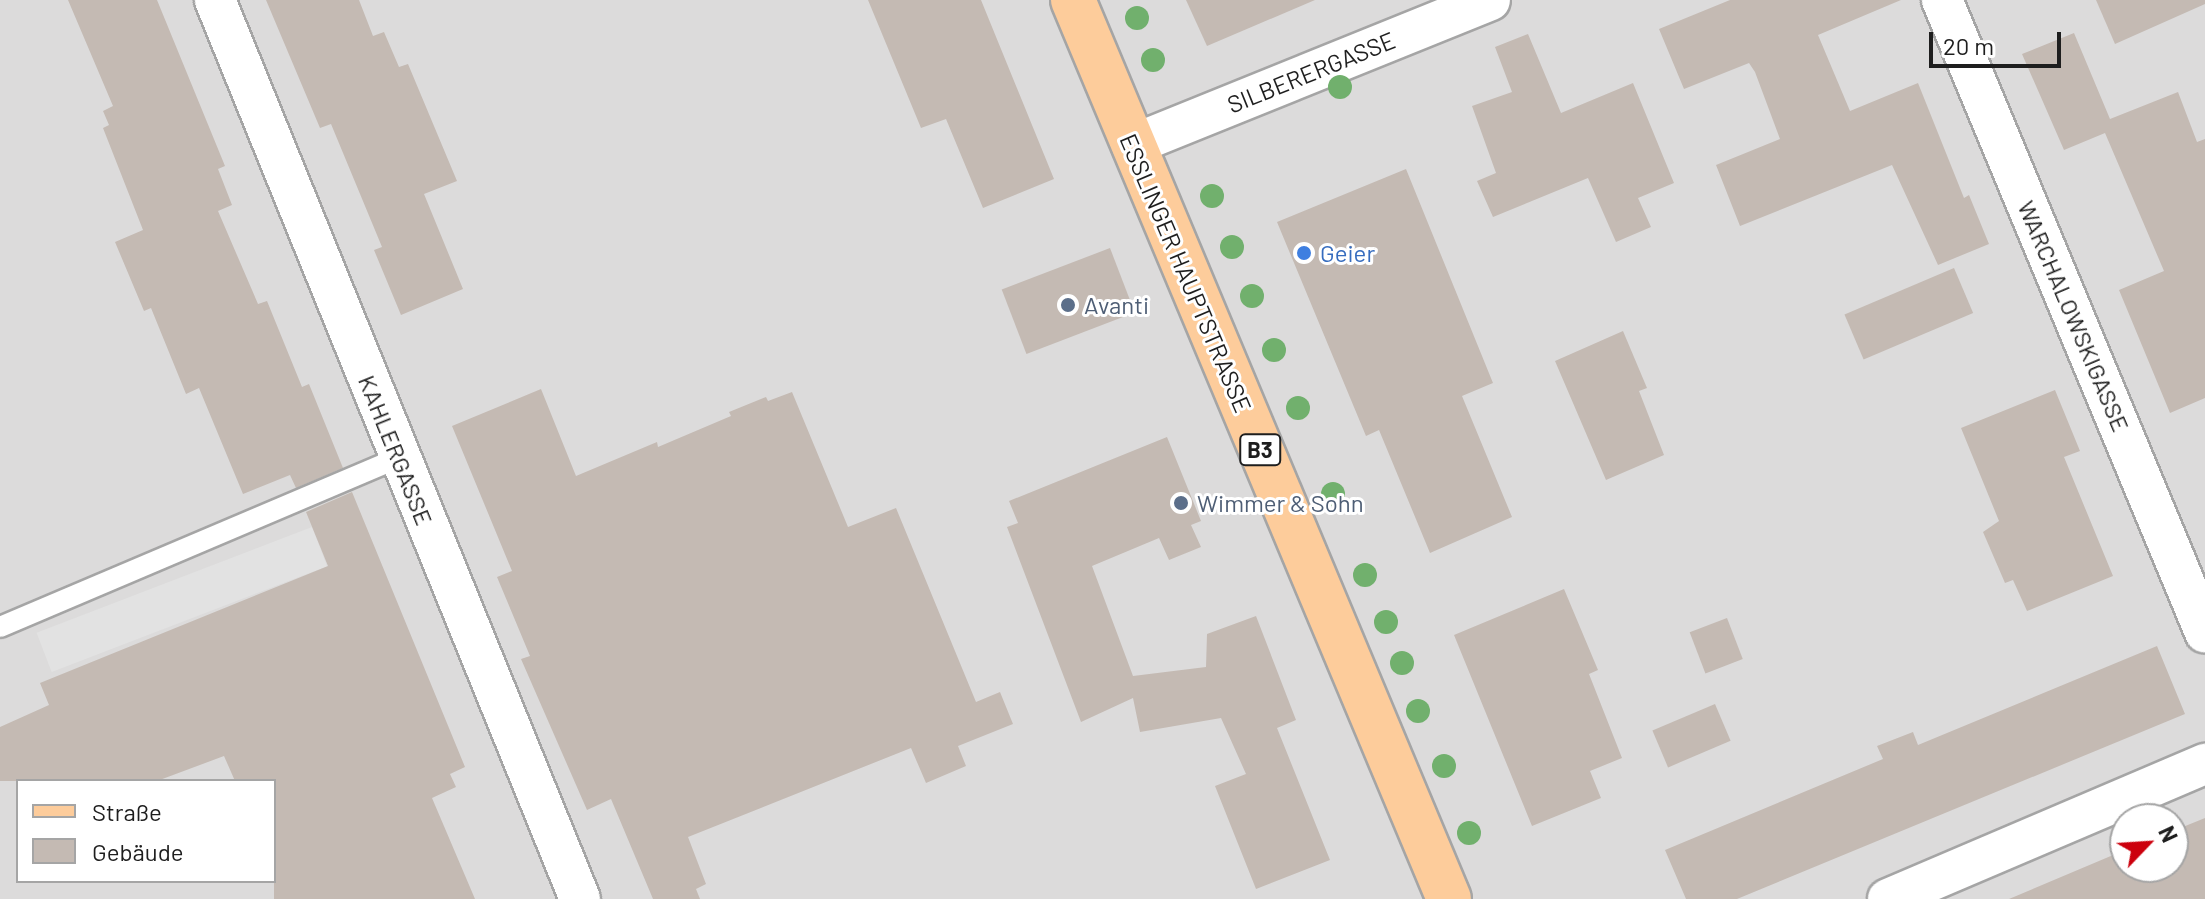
<!DOCTYPE html>
<html>
<head>
<meta charset="utf-8">
<style>
	body { margin:0 }
	#map { position:relative; width:2205px; height:899px; overflow:hidden; background:#efebe4; font-family:Barlow,sans-serif }
	div>[style] { position:absolute }
	.residential>* { inset:0; background:#dcdbdb }
	.parking>* { inset:0; background:#e2e2e2; transform-origin:0 0 }
	.building>* { inset:0; background:#c4bab3; transform-origin:0 0 }
	.roads { filter:drop-shadow(2px 0 #a5a5a5) drop-shadow(-2px 0 #a5a5a5) drop-shadow(0 2px #a5a5a5) drop-shadow(0 -2px #a5a5a5) }
	.service>* { height:20px; margin:-10px; padding:0 10px; transform-origin:10px; border-radius:10px; background:#fff }
	.minor>* { height:40px; margin:-20px; padding:0 20px; transform-origin:20px; border-radius:20px; background:#fff }
	.primary>* { height:44px; margin:-22px; padding:0 22px; transform-origin:22px; border-radius:22px; background:#fdcc9b }
	.trees>* { width:24px; height:24px; margin:-12px; border-radius:50%; background:#71b06d }
	.dots>* { width:22px; height:22px; translate:-50% -50%; box-sizing:border-box; border:4px solid #fff; border-radius:50% }
	span { translate:-50% -50%; white-space:nowrap; text-align:center; line-height:1.15; -webkit-text-stroke:6px #fff; paint-order:stroke }
	.shield-label span { padding:2px 6px; background:#fff; border:2px solid; border-radius:6px; -webkit-text-stroke-width:0 }
	.shield-label { font-size:22px; color:#1e1e1e; font-weight:700 }
	.street-label { font-size:24px; color:#1e1e1e }
	.shop-label { font-size:24px; color:#366cbe }
	.left { translate:0 -50%; text-align:left }
	.service-label { font-size:24px; color:#4e5e75 }
	.legend { position:absolute; left:16px; top:779px; width:260px; height:104px; box-sizing:border-box; background:#fff; border:2px solid #a5a5a5; margin:0; padding:10px 14px; list-style:none; font-size:24px; color:#1e1e1e }
	.legend li { display:flex; align-items:center; gap:16px; height:40px }
	.legend b { width:40px; border:2px solid #a5a5a5 }
	.north { position:absolute; left:2109px; top:803px; width:80px; height:80px; box-sizing:border-box; background:#fff; border:2px solid #a5a5a5; border-radius:50%; rotate:65deg; font-size:22px; font-weight:700; line-height:32px; text-align:center; color:#1e1e1e }
	.north::after { content:''; display:block; margin:auto; width:28px; height:36px; background:#cc000d; clip-path:polygon(50% 0,100% 100%,50% 72%,0 100%) }
	.scale { position:absolute; left:1929px; top:32px; width:132px; height:36px; box-sizing:border-box; border:4px solid #1e1e1e; border-top:0; padding-left:10px; font-size:24px; line-height:28px; white-space:nowrap; color:#1e1e1e; -webkit-text-stroke:6px #fff; paint-order:stroke }
</style>
</head>
<body>
<div id="map">
	<div class="residential">
		<div style="clip-path:polygon(evenodd,0 0,2205px 0,2205px 899px,0 899px,0 0,18px 781px,274px 781px,274px 881px,18px 881px,18px 781px,0 0,2125px 819px,2173px 819px,2173px 867px,2125px 867px,2125px 819px)"></div>
	</div>
	<div class="parking">
		<div style="left:312px;top:527px;width:42px;height:295px;rotate:69deg"></div>
	</div>
	<div class="building">
		<div style="clip-path:polygon(68px 0,157px 0,225px 166px,218px 169px,232px 205px,218px 211px,258px 304px,267px 301px,302px 387px,309px 384px,343px 468px,296px 488px,290px 475px,243px 494px,199px 388px,186px 394px,151px 308px,144px 311px,115px 242px,143px 230px,103px 128px,109px 125px,103px 111px,113px 106px)"></div>
		<div style="clip-path:polygon(266px 0,359px 0,373px 36px,384px 32px,399px 67px,408px 64px,457px 181px,424px 194px,463px 289px,401px 315px,374px 250px,382px 247px,331px 124px,320px 128px)"></div>
		<div style="clip-path:polygon(868px 0,981px 0,1054px 179px,983px 208px,946px 119px,921px 128px)"></div>
		<div style="clip-path:polygon(1186px 0,1315px 0,1207px 46px)"></div>
		<div style="clip-path:polygon(1730px 0,1901px 0,1818px 35px,1850px 111px,1918px 83px,1964px 198px,1969px 195px,1989px 244px,1938px 265px,1892px 165px,1740px 226px,1716px 165px,1780px 139px,1755px 72px,1749px 63px,1684px 89px,1659px 29px)"></div>
		<div style="clip-path:polygon(2096px 0,2205px 0,2205px 4px,2115px 44px)"></div>
		<div style="clip-path:polygon(2074px 33px,2110px 119px,2178px 92px,2197px 142px,2205px 139px,2205px 398px,2170px 413px,2119px 290px,2164px 271px,2105px 133px,2064px 150px,2022px 54px)"></div>
		<div style="clip-path:polygon(1528px 34px,1561px 113px,1633px 83px,1674px 183px,1638px 198px,1651px 227px,1616px 242px,1588px 178px,1493px 217px,1477px 181px,1496px 173px,1472px 106px,1512px 92px,1495px 47px)"></div>
		<div style="clip-path:polygon(1406px 169px,1493px 383px,1462px 396px,1512px 517px,1430px 553px,1379px 430px,1366px 436px,1277px 222px)"></div>
		<div style="left:1110px;top:248px;width:69px;height:116px;rotate:69deg"></div>
		<div style="left:1954px;top:268px;width:49px;height:119px;rotate:67deg"></div>
		<div style="clip-path:polygon(1623px 331px,1647px 388px,1639px 391px,1664px 455px,1606px 480px,1555px 361px)"></div>
		<div style="clip-path:polygon(541px 389px,576px 476px,657px 442px,658px 447px,731px 416px,729px 412px,766px 397px,768px 401px,792px 392px,848px 527px,896px 508px,976px 702px,1000px 692px,1013px 724px,958px 746px,966px 766px,926px 783px,911px 748px,688px 837px,706px 884px,696px 889px,700px 899px,653px 899px,611px 799px,587px 810px,521px 659px,530px 656px,497px 577px,512px 571px,452px 426px)"></div>
		<div style="clip-path:polygon(2055px 390px,2080px 451px,2064px 457px,2113px 576px,2027px 611px,2013px 580px,2005px 583px,1983px 532px,1999px 521px,1961px 428px)"></div>
		<div style="clip-path:polygon(1167px 437px,1201px 521px,1191px 525px,1201px 547px,1169px 560px,1159px 538px,1092px 566px,1133px 676px,1206px 667px,1207px 634px,1256px 616px,1296px 720px,1277px 728px,1330px 860px,1256px 889px,1215px 786px,1246px 774px,1221px 718px,1140px 732px,1133px 698px,1081px 722px,1007px 527px,1018px 523px,1009px 501px)"></div>
		<div style="clip-path:polygon(352px 492px,465px 767px,450px 774px,456px 787px,432px 798px,475px 899px,274px 899px,274px 781px,235px 781px,224px 756px,157px 781px,0 781px,0 727px,49px 705px,40px 683px,328px 566px,306px 512px)"></div>
		<div style="clip-path:polygon(1564px 589px,1598px 670px,1589px 674px,1622px 758px,1590px 771px,1601px 798px,1532px 826px,1454px 635px)"></div>
		<div style="left:1727px;top:618px;width:44px;height:40px;rotate:69deg"></div>
		<div style="clip-path:polygon(2157px 646px,2185px 714px,1737px 899px,1686px 899px,1665px 850px,1883px 759px,1877px 746px,1913px 732px,1918px 745px)"></div>
		<div style="left:1715px;top:704px;width:40px;height:68px;rotate:67deg"></div>
		<div style="clip-path:polygon(2205px 818px,2205px 899px,2009px 899px,2125px 850px,2125px 867px,2173px 867px,2173px 831px)"></div>
	</div>
	<div class="roads">
		<div class="service">
			<div style="left:0;top:627px;width:433px;rotate:-23deg"></div>
		</div>
		<div class="minor">
			<div style="left:215px;top:0;width:970px;rotate:67.9deg"></div>
			<div style="left:1942px;top:0;width:685px;rotate:67.41deg"></div>
			<div style="left:1132px;top:145px;width:386px;rotate:-22deg"></div>
			<div style="left:1888px;top:899px;width:345px;rotate:-23.1deg"></div>
		</div>
		<div class="primary">
			<div style="left:1073px;top:0;width:974px;rotate:67.3deg"></div>
		</div>
	</div>
	<div class="trees">
		<div style="left:1137px;top:18px"></div>
		<div style="left:1153px;top:60px"></div>
		<div style="left:1340px;top:87px"></div>
		<div style="left:1212px;top:196px"></div>
		<div style="left:1232px;top:247px"></div>
		<div style="left:1252px;top:296px"></div>
		<div style="left:1274px;top:350px"></div>
		<div style="left:1298px;top:408px"></div>
		<div style="left:1333px;top:494px"></div>
		<div style="left:1365px;top:575px"></div>
		<div style="left:1386px;top:622px"></div>
		<div style="left:1402px;top:663px"></div>
		<div style="left:1418px;top:711px"></div>
		<div style="left:1444px;top:766px"></div>
		<div style="left:1469px;top:833px"></div>
	</div>
	<div class="dots">
		<div style="left:1304px;top:253px;background:#3f7fe0"></div>
		<div style="left:1068px;top:305px;background:#5c6f8a"></div>
		<div style="left:1181px;top:503px;background:#5c6f8a"></div>
	</div>
	<div class="shield-label">
		<span style="left:1260px;top:450px">B3</span>
	</div>
	<div class="street-label">
		<span style="left:1311px;top:72px;rotate:-22deg">SILBERERGASSE</span>
		<span style="left:1186px;top:273px;rotate:67deg">ESSLINGER HAUPTSTRASSE</span>
		<span style="left:2074px;top:316px;rotate:67deg">WARCHALOWSKIGASSE</span>
		<span style="left:396px;top:450px;rotate:68deg">KAHLERGASSE</span>
	</div>
	<div class="shop-label">
		<span class="left" style="left:1320px;top:253px">Geier</span>
	</div>
	<div class="service-label">
		<span class="left" style="left:1084px;top:305px">Avanti</span>
		<span class="left" style="left:1197px;top:503px">Wimmer &amp; Sohn</span>
	</div>
	<ul class="legend">
	<li><b style="height:10px;background:#fdcc9b"></b>Straße</li>
	<li><b style="height:22px;background:#c4bab3"></b>Gebäude</li>
	</ul>
	<div class="north">N</div>
	<div class="scale">20 m</div>
</div>
</body>
</html>
